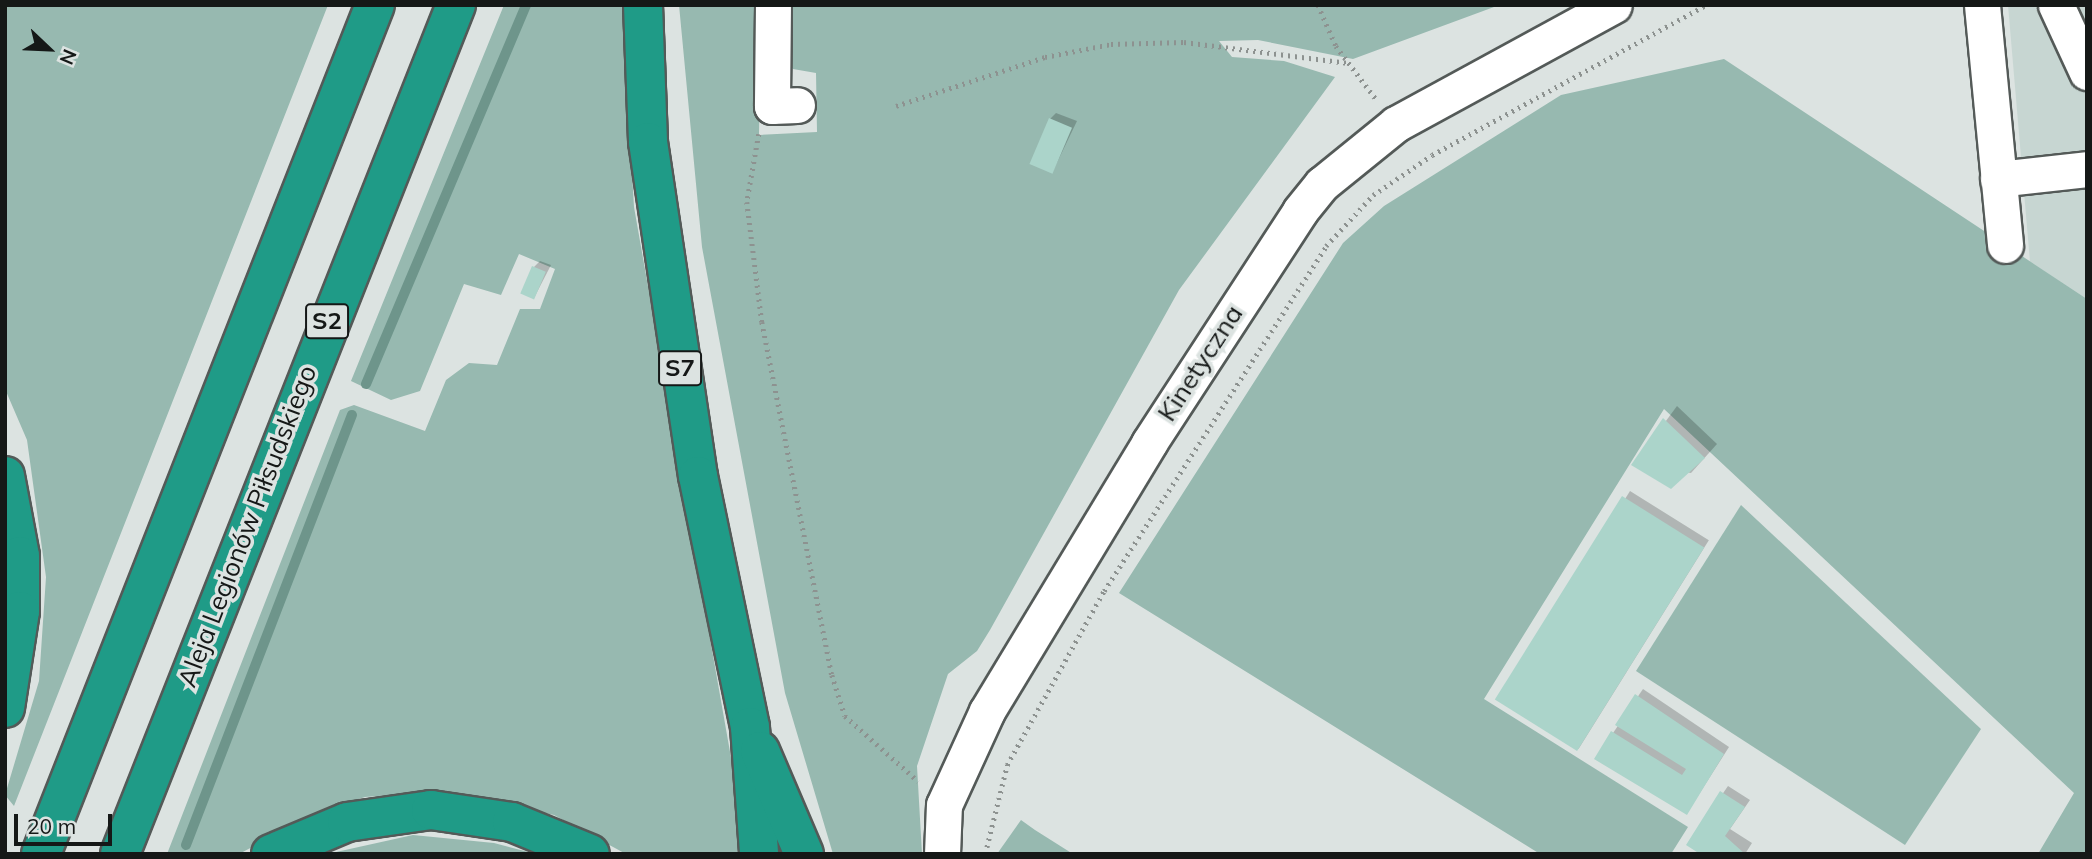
<!DOCTYPE html>
<html>
<head>
<meta charset="utf-8">
<style>
	body { margin:0 }
	#map { position:relative; width:2092px; height:859px; overflow:hidden; background:#dce3e1; font-family:Mulish,sans-serif }
	div>[style] { position:absolute }
	.built>* { inset:0; background:#c7d6d2 }
	.green>* { inset:0; background:#97b9b0 }
	.shadow>* { inset:0; background:#0003; transform-origin:0 0 }
	.stream>* { height:10px; margin:-5px; padding:0 5px; transform-origin:5px; border-radius:5px; background:#6e958b }
	.building>* { inset:0; background:#abd4ca; transform-origin:0 0 }
	.path>* { height:4.5px; margin-top:-2.25px; transform-origin:0; background:repeating-linear-gradient(90deg,#8d9290 0 2px,transparent 0 7px) }
	.roads { filter:drop-shadow(2px 0 #545a58) drop-shadow(-2px 0 #545a58) drop-shadow(0 2px #545a58) drop-shadow(0 -2px #545a58) }
	.minor>* { height:35px; margin:-17.5px; padding:0 17.5px; transform-origin:17.5px; border-radius:17.5px; background:#fff }
	.highway>* { height:38px; margin:-19px; padding:0 19px; transform-origin:19px; border-radius:19px; background:#1f9b87 }
	span { translate:-50% -50%; white-space:nowrap; text-align:center; line-height:1.15; -webkit-text-stroke:7px #dce3e1; paint-order:stroke }
	.shield-label span { padding:2px 5px; background:#dce3e1; border:2px solid; border-radius:5px; -webkit-text-stroke-width:0 }
	.shield-label { font-size:24px; color:#151817; font-weight:700 }
	.street-label { font-size:26px; color:#151817 }
	.frame { position:absolute; inset:0; border:7px solid #151817; pointer-events:none }
	.north { position:absolute; left:14px; top:14px; width:70px; height:70px; -webkit-text-stroke:5px #dce3e1; paint-order:stroke; rotate:113deg; font-size:19px; font-weight:700; line-height:28px; text-align:center; color:#151817 }
	.north::after { content:''; display:block; margin:auto; width:24px; height:32px; background:#151817; clip-path:polygon(50% 0,100% 100%,50% 72%,0 100%) }
	.scale { position:absolute; left:14px; top:814px; width:98px; height:32px; box-sizing:border-box; border:4px solid #151817; border-top:0; padding-left:9px; font-size:21px; line-height:24px; white-space:nowrap; color:#151817; -webkit-text-stroke:5px #dce3e1; paint-order:stroke }
</style>
</head>
<body>
<div id="map">
	<div class="built">
		<div style="clip-path:polygon(2008px 5px,2087px 5px,2087px 299px,2030px 262px)"></div>
	</div>
	<div class="green">
		<div style="clip-path:polygon(5px 5px,328px 5px,14px 806px,5px 795px,39px 681px,46px 577px,27px 440px,5px 389px)"></div>
		<div style="clip-path:polygon(504px 5px,622px 5px,634px 207px,748px 854px,626px 854px,554px 815px,444px 791px,365px 797px,323px 810px,239px 854px,167px 854px,340px 410px,354px 405px,425px 431px,446px 380px,469px 363px,497px 365px,520px 309px,540px 309px,555px 269px,519px 254px,501px 295px,464px 284px,420px 391px,391px 400px,351px 381px)"></div>
		<div style="clip-path:polygon(679px 5px,761px 5px,759px 135px,817px 132px,816px 73px,793px 69px,785px 61px,784px 5px,1494px 7px,1353px 59px,1258px 40px,1219px 41px,1232px 57px,1284px 61px,1335px 77px,1179px 290px,990px 630px,977px 651px,948px 674px,917px 766px,922px 854px,833px 854px,785px 693px,702px 247px)"></div>
		<div style="clip-path:polygon(1724px 59px,2087px 299px,2087px 854px,2038px 854px,2074px 793px,1664px 409px,1484px 699px,1688px 827px,1671px 854px,1540px 854px,1119px 593px,1343px 243px,1384px 206px,1561px 95px)"></div>
		<div style="clip-path:polygon(1741px 505px,1981px 729px,1905px 845px,1636px 671px)"></div>
		<div style="clip-path:polygon(1021px 820px,1035px 830px,1073px 854px,997px 854px)"></div>
		<div style="clip-path:polygon(413px 835px,494px 843px,536px 854px,327px 854px)"></div>
	</div>
	<div class="shadow">
		<div style="clip-path:polygon(1056px 113px,1077px 121px,1053px 171px,1050px 119px)"></div>
		<div style="clip-path:polygon(540px 261px,551px 265px,534px 298px,534px 267px)"></div>
		<div style="clip-path:polygon(1677px 406px,1717px 444px,1691px 473px,1634px 464px)"></div>
		<div style="left:1630px;top:491px;width:93px;height:246px;rotate:32deg"></div>
		<div style="clip-path:polygon(1643px 689px,1729px 747px,1687px 813px,1613px 733px)"></div>
		<div style="clip-path:polygon(1728px 786px,1750px 800px,1730px 829px,1752px 843px,1745px 854px,1703px 854px,1688px 844px)"></div>
	</div>
	<div class="stream">
		<div style="left:366px;top:384px;width:411px;rotate:-67.1deg"></div>
		<div style="left:186px;top:845px;width:461px;rotate:-68.9deg"></div>
	</div>
	<div class="building">
		<div style="left:1049px;top:118px;width:25px;height:50px;rotate:23deg"></div>
		<div style="left:532px;top:266px;width:15px;height:30px;rotate:23deg"></div>
		<div style="clip-path:polygon(1663px 418px,1705px 458px,1671px 489px,1631px 465px)"></div>
		<div style="left:1622px;top:496px;width:97px;height:240px;rotate:32deg"></div>
		<div style="clip-path:polygon(1635px 694px,1724px 754px,1687px 815px,1594px 759px,1611px 731px,1682px 775px,1686px 769px,1615px 725px)"></div>
		<div style="clip-path:polygon(1720px 791px,1745px 807px,1725px 836px,1745px 854px,1700px 854px,1686px 845px)"></div>
	</div>
	<div class="path">
		<div style="left:1318px;top:5px;width:45px;rotate:66.3deg"></div>
		<div style="left:1336px;top:46px;width:66px;rotate:53deg"></div>
		<div style="left:896px;top:106px;width:157px;rotate:-18.2deg"></div>
		<div style="left:1045px;top:57px;width:67px;rotate:-11.1deg"></div>
		<div style="left:1111px;top:44px;width:73px;rotate:-1.6deg"></div>
		<div style="left:1184px;top:42px;width:164px;rotate:7.3deg"></div>
		<div style="left:759px;top:134px;width:69px;rotate:100deg"></div>
		<div style="left:747px;top:202px;width:121px;rotate:82.9deg"></div>
		<div style="left:762px;top:322px;width:360px;rotate:78.8deg"></div>
		<div style="left:832px;top:675px;width:43px;rotate:72.4deg"></div>
		<div style="left:845px;top:716px;width:98px;rotate:41.7deg"></div>
		<div style="left:985px;top:854px;width:92px;rotate:-76.1deg"></div>
		<div style="left:1007px;top:765px;width:199px;rotate:-60.9deg"></div>
		<div style="left:1104px;top:591px;width:410px;rotate:-57.2deg"></div>
		<div style="left:1326px;top:246px;width:69px;rotate:-47.3deg"></div>
		<div style="left:1373px;top:195px;width:71px;rotate:-34.1deg"></div>
		<div style="left:1432px;top:155px;width:312px;rotate:-28.7deg"></div>
	</div>
	<div class="roads">
		<div class="minor">
			<div style="left:773px;top:5px;width:101px;rotate:90.6deg"></div>
			<div style="left:772px;top:106px;width:25px;rotate:-2deg"></div>
			<div style="left:1982px;top:5px;width:241px;rotate:84.5deg"></div>
			<div style="left:2056px;top:5px;width:74px;rotate:65.2deg"></div>
			<div style="left:1998px;top:179px;width:90px;rotate:-6.4deg"></div>
			<div style="left:942px;top:854px;width:49px;rotate:-87.7deg"></div>
			<div style="left:944px;top:805px;width:103px;rotate:-65.4deg"></div>
			<div style="left:987px;top:711px;width:313px;rotate:-58.8deg"></div>
			<div style="left:1149px;top:443px;width:277px;rotate:-56.9deg"></div>
			<div style="left:1300px;top:211px;width:35px;rotate:-51deg"></div>
			<div style="left:1322px;top:184px;width:95px;rotate:-39deg"></div>
			<div style="left:1396px;top:124px;width:248px;rotate:-28.6deg"></div>
		</div>
		<div class="highway">
			<div style="left:643px;top:5px;width:137px;rotate:87.9deg"></div>
			<div style="left:648px;top:142px;width:338px;rotate:81.5deg"></div>
			<div style="left:698px;top:476px;width:256px;rotate:78.3deg"></div>
			<div style="left:750px;top:727px;width:127px;rotate:85.9deg"></div>
			<div style="left:5px;top:476px;width:81px;rotate:79.4deg"></div>
			<div style="left:20px;top:556px;width:55px;rotate:90deg"></div>
			<div style="left:20px;top:611px;width:98px;rotate:98.8deg"></div>
			<div style="left:760px;top:751px;width:112px;rotate:66.9deg"></div>
			<div style="left:41px;top:854px;width:912px;rotate:-68.53deg"></div>
			<div style="left:120px;top:854px;width:913px;rotate:-68.41deg"></div>
			<div style="left:271px;top:854px;width:82px;rotate:-22.8deg"></div>
			<div style="left:347px;top:822px;width:85px;rotate:-8.1deg"></div>
			<div style="left:431px;top:810px;width:82px;rotate:8.4deg"></div>
			<div style="left:512px;top:822px;width:84px;rotate:22.3deg"></div>
		</div>
	</div>
	<div class="shield-label">
		<span style="left:327px;top:321px">S2</span>
		<span style="left:680px;top:368px">S7</span>
	</div>
	<div class="street-label">
		<span style="left:1200px;top:363px;rotate:-57deg">Kinetyczna</span>
		<span style="left:247px;top:526px;rotate:-69deg">Aleja Legionów Piłsudskiego</span>
	</div>
	<div class="frame"></div>
	<div class="north">N</div>
	<div class="scale">20 m</div>
</div>
</body>
</html>
